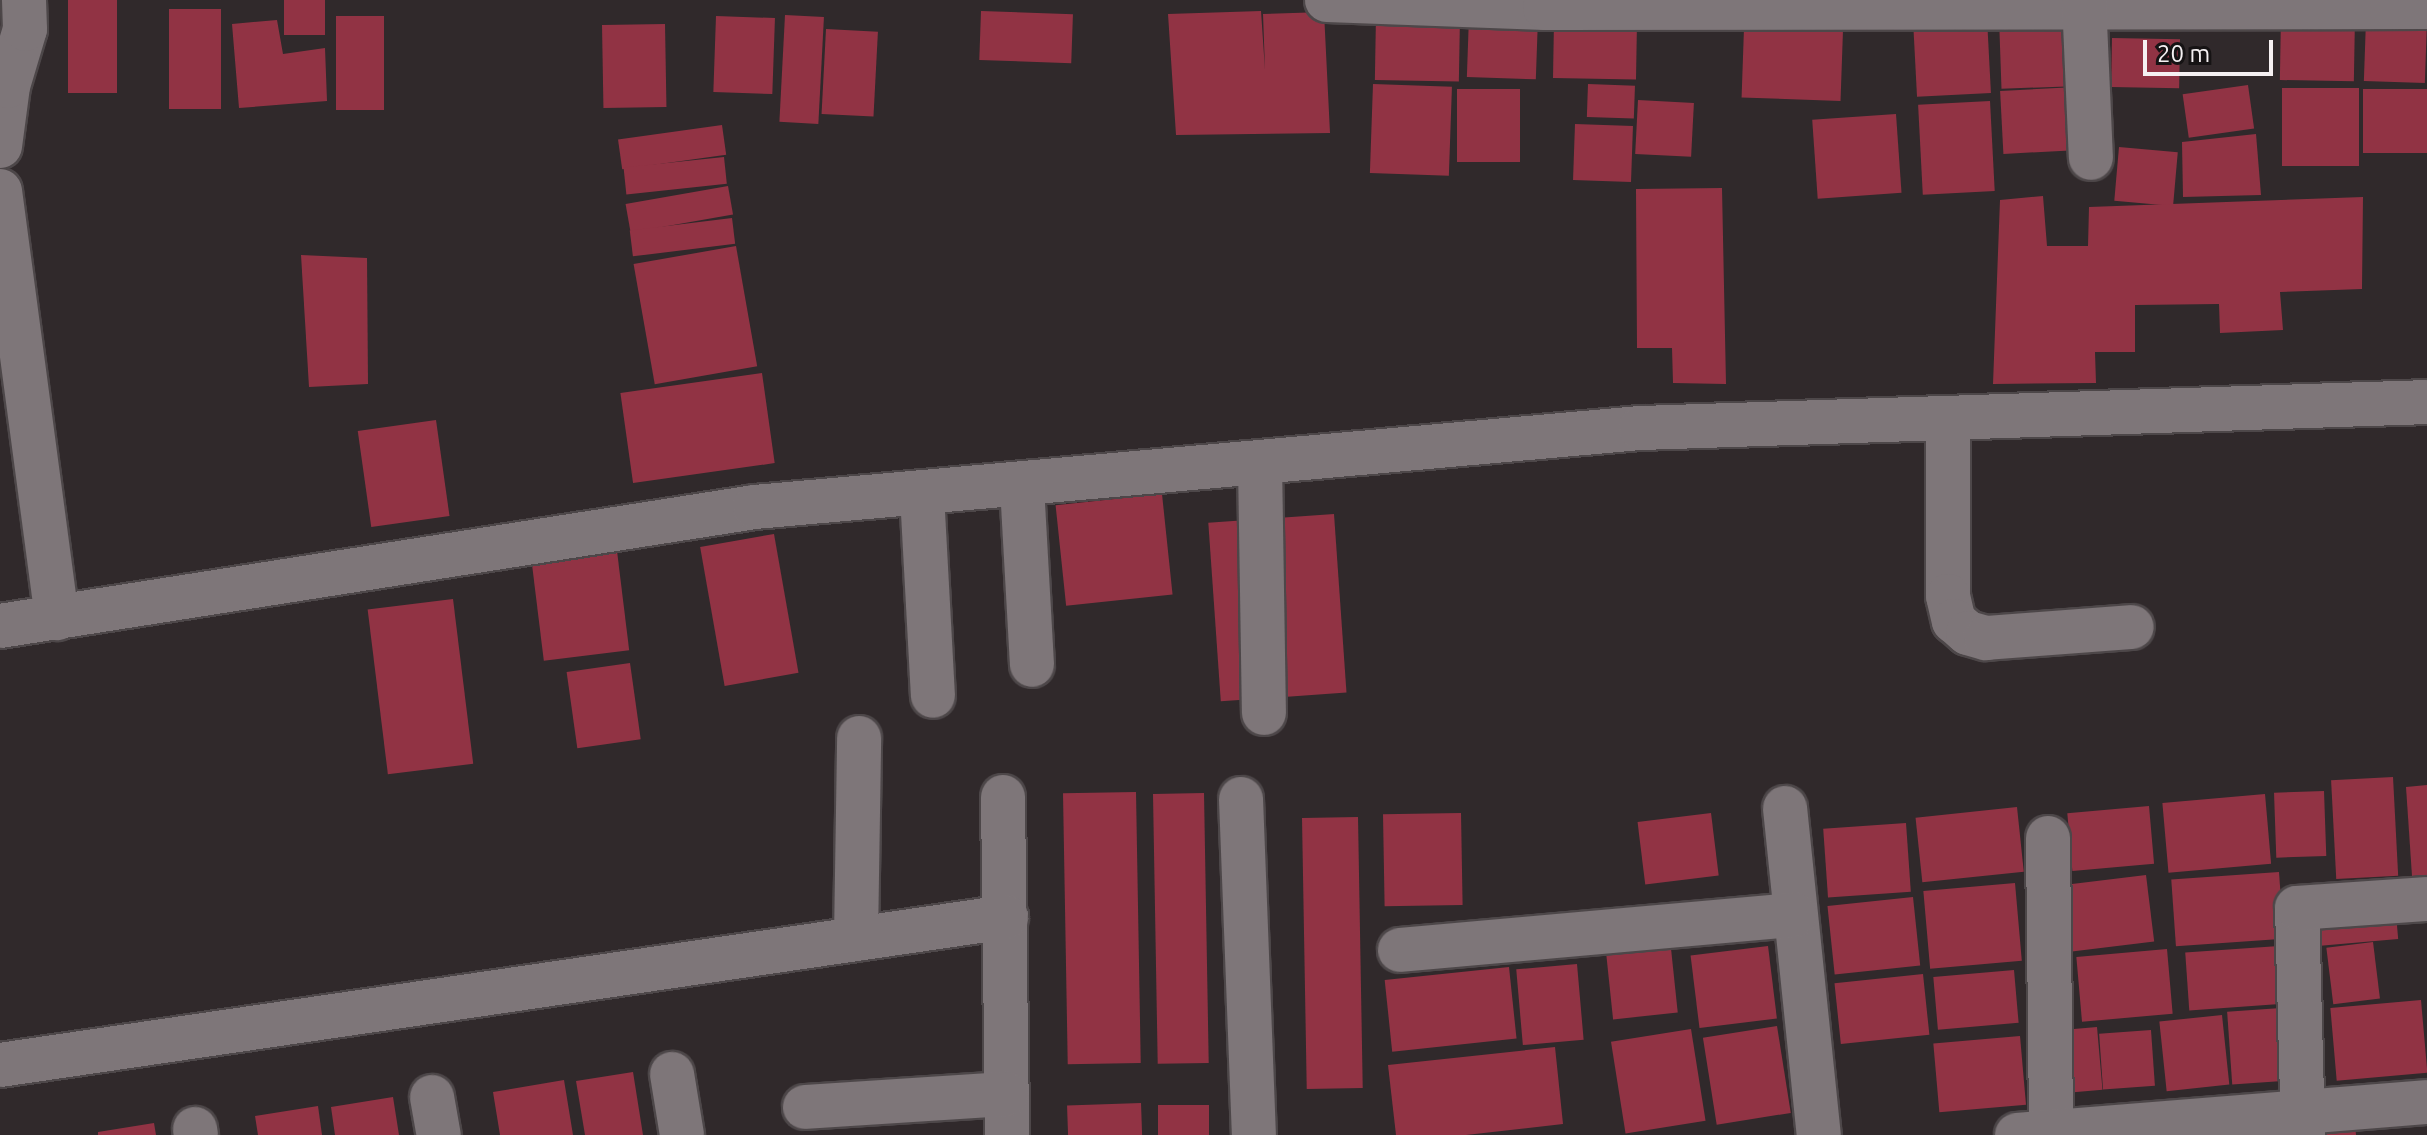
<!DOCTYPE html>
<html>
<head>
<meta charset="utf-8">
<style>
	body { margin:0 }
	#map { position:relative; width:2427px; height:1135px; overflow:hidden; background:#30292b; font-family:Ubuntu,sans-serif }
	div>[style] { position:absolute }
	.building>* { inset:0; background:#913344; transform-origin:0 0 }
	.roads { filter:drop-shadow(2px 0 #4d4749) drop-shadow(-2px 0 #4d4749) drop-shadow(0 2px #4d4749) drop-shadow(0 -2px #4d4749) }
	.minor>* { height:44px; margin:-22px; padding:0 22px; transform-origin:22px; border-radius:22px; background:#7e7679 }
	span { translate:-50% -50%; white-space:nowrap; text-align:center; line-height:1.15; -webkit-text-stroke:6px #161314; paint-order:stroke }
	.scale { position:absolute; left:2143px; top:40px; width:130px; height:36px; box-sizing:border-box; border:4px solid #f5f0f2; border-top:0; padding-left:10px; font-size:24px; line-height:28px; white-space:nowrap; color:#f5f0f2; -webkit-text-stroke:6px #161314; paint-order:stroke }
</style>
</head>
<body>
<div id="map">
	<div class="building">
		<div style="left:68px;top:0;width:49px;height:93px"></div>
		<div style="left:284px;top:0;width:41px;height:35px"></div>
		<div style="left:169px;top:9px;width:52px;height:100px"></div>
		<div style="left:981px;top:11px;width:92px;height:49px;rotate:2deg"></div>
		<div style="clip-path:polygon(1261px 11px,1265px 70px,1263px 14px,1324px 12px,1330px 133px,1176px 135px,1168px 14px)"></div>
		<div style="left:785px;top:15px;width:39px;height:107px;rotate:3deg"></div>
		<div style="left:1376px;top:15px;width:84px;height:65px;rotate:1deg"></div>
		<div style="left:2281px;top:15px;width:74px;height:65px;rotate:1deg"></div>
		<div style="left:336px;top:16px;width:48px;height:94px"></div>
		<div style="left:716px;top:16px;width:59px;height:76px;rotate:2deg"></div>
		<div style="left:1469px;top:16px;width:69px;height:61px;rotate:2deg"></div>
		<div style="left:2078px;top:16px;width:70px;height:79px;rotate:88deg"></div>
		<div style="left:1987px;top:18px;width:75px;height:74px;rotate:87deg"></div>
		<div style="clip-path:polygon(277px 20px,283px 54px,325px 48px,327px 101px,239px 108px,232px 24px)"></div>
		<div style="left:2366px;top:20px;width:61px;height:61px;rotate:2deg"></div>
		<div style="left:1554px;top:21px;width:83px;height:57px;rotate:1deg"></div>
		<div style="left:665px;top:24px;width:83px;height:63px;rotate:89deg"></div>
		<div style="left:826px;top:29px;width:52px;height:85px;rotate:3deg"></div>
		<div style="left:1843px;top:30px;width:71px;height:99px;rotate:92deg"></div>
		<div style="left:2112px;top:38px;width:68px;height:49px;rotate:1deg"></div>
		<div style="left:1373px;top:84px;width:79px;height:89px;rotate:2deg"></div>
		<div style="left:1588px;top:84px;width:47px;height:33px;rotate:2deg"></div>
		<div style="left:2248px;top:85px;width:44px;height:66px;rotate:82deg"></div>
		<div style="left:2076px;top:87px;width:63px;height:76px;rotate:87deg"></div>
		<div style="left:2359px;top:88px;width:78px;height:77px;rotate:90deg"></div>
		<div style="left:1457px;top:89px;width:63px;height:73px"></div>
		<div style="left:2363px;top:89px;width:64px;height:64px"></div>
		<div style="left:1638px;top:100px;width:56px;height:54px;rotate:3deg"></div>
		<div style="left:1990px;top:101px;width:90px;height:72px;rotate:87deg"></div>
		<div style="left:1896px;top:114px;width:79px;height:84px;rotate:86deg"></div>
		<div style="left:1575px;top:124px;width:58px;height:56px;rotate:2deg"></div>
		<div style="left:722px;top:125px;width:30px;height:105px;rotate:82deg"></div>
		<div style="clip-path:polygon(2256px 134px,2261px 195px,2183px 197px,2182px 142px)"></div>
		<div style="left:2119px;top:147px;width:59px;height:54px;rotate:5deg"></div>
		<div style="left:724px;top:157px;width:27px;height:101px;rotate:84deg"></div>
		<div style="left:728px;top:186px;width:29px;height:104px;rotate:80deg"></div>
		<div style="clip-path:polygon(1722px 188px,1726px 384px,1673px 383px,1672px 348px,1637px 348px,1636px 189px)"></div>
		<div style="clip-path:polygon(2043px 196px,2047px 246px,2088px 246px,2089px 207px,2363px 197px,2362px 289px,2280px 292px,2283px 330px,2220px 333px,2219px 304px,2135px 305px,2135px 352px,2095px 352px,2096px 383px,1993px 384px,2000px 200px)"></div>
		<div style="left:732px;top:218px;width:26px;height:103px;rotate:83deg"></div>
		<div style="left:736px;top:246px;width:122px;height:104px;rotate:80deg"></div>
		<div style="clip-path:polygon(301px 255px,367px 258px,368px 384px,309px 387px)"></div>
		<div style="left:762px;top:373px;width:91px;height:143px;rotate:82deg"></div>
		<div style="left:436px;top:420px;width:97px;height:79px;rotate:82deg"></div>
		<div style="left:1162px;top:494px;width:101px;height:107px;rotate:84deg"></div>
		<div style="left:1334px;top:514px;width:179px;height:126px;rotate:86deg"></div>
		<div style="left:774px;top:534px;width:141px;height:75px;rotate:80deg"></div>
		<div style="left:617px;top:551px;width:100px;height:86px;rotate:83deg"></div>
		<div style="left:453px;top:599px;width:166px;height:86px;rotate:83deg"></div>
		<div style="left:630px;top:663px;width:77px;height:64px;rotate:82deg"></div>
		<div style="left:2393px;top:777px;width:99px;height:62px;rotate:87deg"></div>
		<div style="clip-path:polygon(2427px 785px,2427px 875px,2412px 876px,2406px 787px)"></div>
		<div style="left:2324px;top:791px;width:65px;height:50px;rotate:88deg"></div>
		<div style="left:1136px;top:792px;width:271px;height:73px;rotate:89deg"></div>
		<div style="left:1204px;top:793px;width:270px;height:51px;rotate:89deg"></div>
		<div style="left:2265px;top:794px;width:70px;height:103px;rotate:85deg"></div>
		<div style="left:2149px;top:806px;width:58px;height:82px;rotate:85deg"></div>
		<div style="left:2017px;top:807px;width:65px;height:102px;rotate:84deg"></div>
		<div style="left:1461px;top:813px;width:92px;height:78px;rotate:89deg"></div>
		<div style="left:1711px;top:813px;width:63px;height:74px;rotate:83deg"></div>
		<div style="left:1358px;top:817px;width:271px;height:56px;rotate:89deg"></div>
		<div style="left:1906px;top:823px;width:69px;height:83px;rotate:86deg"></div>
		<div style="left:2279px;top:872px;width:67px;height:108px;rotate:86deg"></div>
		<div style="left:2146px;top:875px;width:67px;height:89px;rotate:83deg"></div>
		<div style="left:2015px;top:883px;width:78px;height:92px;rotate:85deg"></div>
		<div style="left:1913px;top:897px;width:69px;height:86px;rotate:84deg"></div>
		<div style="left:2396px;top:914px;width:25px;height:78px;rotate:85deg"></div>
		<div style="left:1670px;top:939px;width:74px;height:65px;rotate:84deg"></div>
		<div style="left:2373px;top:942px;width:57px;height:47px;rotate:83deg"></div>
		<div style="left:1768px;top:946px;width:73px;height:78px;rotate:83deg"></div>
		<div style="left:2279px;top:946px;width:58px;height:94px;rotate:86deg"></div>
		<div style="left:2167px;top:949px;width:65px;height:91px;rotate:85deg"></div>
		<div style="left:1577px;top:964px;width:76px;height:61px;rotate:85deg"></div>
		<div style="left:1509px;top:967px;width:72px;height:125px;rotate:84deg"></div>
		<div style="left:2014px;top:970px;width:53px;height:81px;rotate:85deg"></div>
		<div style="left:1923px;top:974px;width:61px;height:89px;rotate:84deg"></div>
		<div style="left:2421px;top:1000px;width:73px;height:91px;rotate:85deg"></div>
		<div style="left:2281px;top:1008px;width:73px;height:54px;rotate:86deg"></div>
		<div style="left:2222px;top:1015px;width:70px;height:63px;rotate:84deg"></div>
		<div style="left:1777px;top:1026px;width:88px;height:75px;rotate:81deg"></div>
		<div style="left:2097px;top:1027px;width:63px;height:29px;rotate:85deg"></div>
		<div style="left:1691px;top:1029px;width:93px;height:81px;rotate:81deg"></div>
		<div style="left:2151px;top:1030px;width:56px;height:52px;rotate:86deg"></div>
		<div style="left:2020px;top:1036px;width:69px;height:87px;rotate:85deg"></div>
		<div style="clip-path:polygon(1555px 1047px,1563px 1124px,1466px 1135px,1396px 1135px,1388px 1065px)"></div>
		<div style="clip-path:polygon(633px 1072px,643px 1135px,585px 1135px,576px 1081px)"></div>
		<div style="clip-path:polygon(564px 1080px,573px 1135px,500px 1135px,493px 1092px)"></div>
		<div style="clip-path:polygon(393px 1097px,399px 1135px,335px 1135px,331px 1107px)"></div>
		<div style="left:1141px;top:1103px;width:32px;height:74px;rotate:88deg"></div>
		<div style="left:1209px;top:1105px;width:30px;height:51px;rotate:90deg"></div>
		<div style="clip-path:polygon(318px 1106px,322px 1135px,258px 1135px,255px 1116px)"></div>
		<div style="clip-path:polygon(154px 1123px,156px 1135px,98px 1135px,98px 1132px)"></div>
		<div style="clip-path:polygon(2355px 1124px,2356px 1135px,2320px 1135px,2319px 1127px)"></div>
	</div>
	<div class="roads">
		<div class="minor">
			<div style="left:1327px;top:0;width:218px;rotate:2.1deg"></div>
			<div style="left:1545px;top:8px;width:882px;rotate:-0.06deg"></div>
			<div style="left:2084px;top:0;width:158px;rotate:87.5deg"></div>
			<div style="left:0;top:146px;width:61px;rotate:-82.4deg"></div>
			<div style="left:8px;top:86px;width:59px;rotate:-73.4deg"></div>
			<div style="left:25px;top:29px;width:29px;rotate:-92deg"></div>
			<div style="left:0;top:191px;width:431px;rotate:82.4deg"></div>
			<div style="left:1948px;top:418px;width:178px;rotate:90deg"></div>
			<div style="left:1948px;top:596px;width:26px;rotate:77deg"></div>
			<div style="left:1954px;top:621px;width:18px;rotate:41deg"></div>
			<div style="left:1968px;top:633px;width:19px;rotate:16deg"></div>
			<div style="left:1986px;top:638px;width:146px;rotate:-4.3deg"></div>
			<div style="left:1260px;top:463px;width:250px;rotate:89.1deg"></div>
			<div style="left:1022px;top:486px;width:179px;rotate:86.8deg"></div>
			<div style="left:922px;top:494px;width:202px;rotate:86.9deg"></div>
			<div style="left:0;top:626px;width:764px;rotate:-8.96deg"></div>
			<div style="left:755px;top:507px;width:890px;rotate:-5.1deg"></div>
			<div style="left:1641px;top:428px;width:786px;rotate:-1.89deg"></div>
			<div style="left:1003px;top:797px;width:338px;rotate:89.3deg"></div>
			<div style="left:1241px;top:799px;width:336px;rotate:87.8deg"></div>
			<div style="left:1785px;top:808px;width:329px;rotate:84.1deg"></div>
			<div style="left:2048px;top:838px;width:297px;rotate:89.4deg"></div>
			<div style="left:856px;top:939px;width:201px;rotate:-89.1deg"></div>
			<div style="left:1400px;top:950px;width:396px;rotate:-5.1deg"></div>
			<div style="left:0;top:1065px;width:1017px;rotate:-8.37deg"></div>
			<div style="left:672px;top:1074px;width:62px;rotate:80.7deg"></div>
			<div style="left:432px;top:1097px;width:39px;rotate:80deg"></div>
			<div style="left:805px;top:1107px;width:202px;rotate:-3.7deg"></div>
			<div style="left:195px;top:1129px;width:6px;rotate:81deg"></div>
			<div style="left:2017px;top:1135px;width:411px;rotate:-4.6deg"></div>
			<div style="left:2303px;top:1135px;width:227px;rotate:-91.5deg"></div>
			<div style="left:2297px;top:908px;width:130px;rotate:-4deg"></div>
		</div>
	</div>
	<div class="scale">20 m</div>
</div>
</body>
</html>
